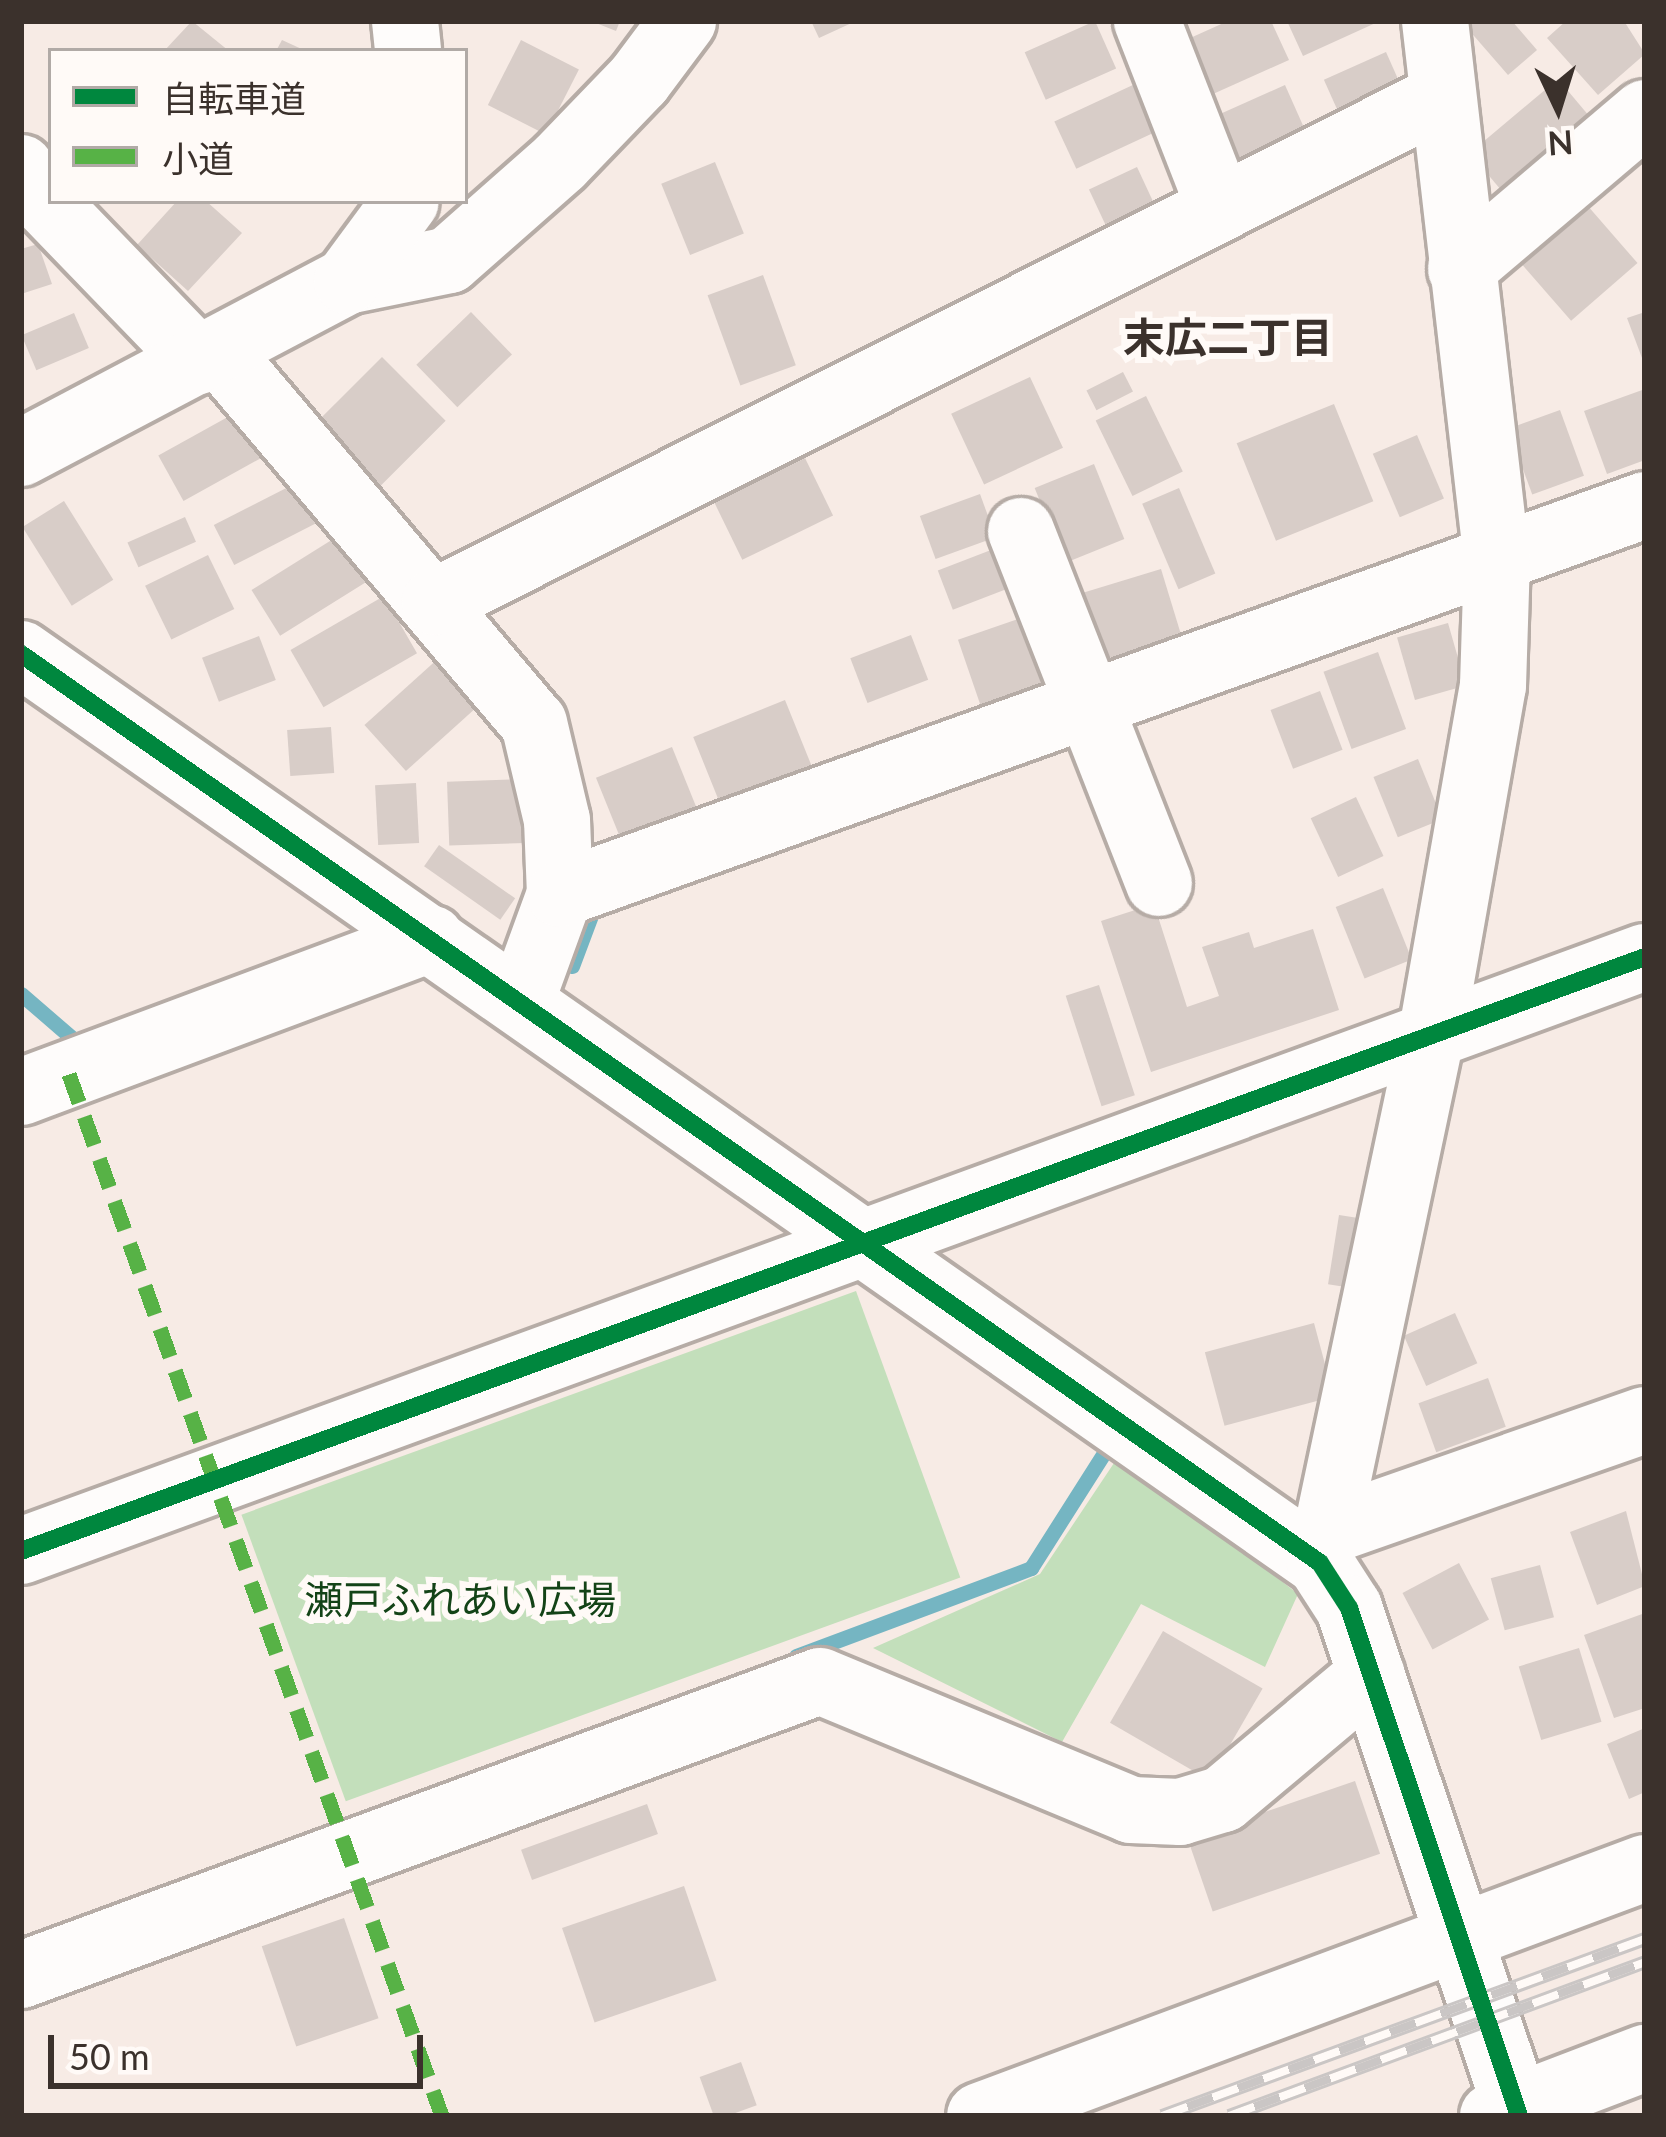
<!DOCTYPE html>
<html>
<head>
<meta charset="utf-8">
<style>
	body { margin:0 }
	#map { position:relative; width:1666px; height:2137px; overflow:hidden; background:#f7ebe5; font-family:Lato,"Noto Sans JP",sans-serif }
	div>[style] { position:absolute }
	.green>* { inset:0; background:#c3dfbb; transform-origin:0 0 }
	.stream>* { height:15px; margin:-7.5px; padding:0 7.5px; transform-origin:7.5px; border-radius:7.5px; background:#75b5c2 }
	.building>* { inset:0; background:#d8cdc8; transform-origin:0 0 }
	.roads { filter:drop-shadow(3px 0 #b6aca6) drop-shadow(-3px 0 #b6aca6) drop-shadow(0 3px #b6aca6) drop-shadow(0 -3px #b6aca6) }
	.minor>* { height:66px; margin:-33px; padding:0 33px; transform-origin:33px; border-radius:33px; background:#fefcfb }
	.rail>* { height:14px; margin-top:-7px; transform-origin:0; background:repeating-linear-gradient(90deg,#fffaf7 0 27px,#cac6c5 0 54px); box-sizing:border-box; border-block:3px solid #cac6c5 }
	.quiet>* { height:15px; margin-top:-7.5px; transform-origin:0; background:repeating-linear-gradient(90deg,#57b246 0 30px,transparent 0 45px) }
	.cycleway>* { height:18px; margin:-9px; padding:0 9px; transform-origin:9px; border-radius:9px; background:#00873e }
	span { translate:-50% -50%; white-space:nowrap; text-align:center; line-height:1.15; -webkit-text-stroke:12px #fffaf7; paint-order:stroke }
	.park-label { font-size:39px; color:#134317 }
	.neighbourhood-label { font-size:42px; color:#3b312c; font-weight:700 }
	.frame { position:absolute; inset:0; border:24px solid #3b312c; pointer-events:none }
	.legend { position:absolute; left:48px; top:48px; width:420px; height:156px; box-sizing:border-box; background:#fffaf7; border:3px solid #b1aaa6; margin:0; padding:15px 21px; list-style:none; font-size:36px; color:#3b312c }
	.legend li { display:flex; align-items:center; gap:24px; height:60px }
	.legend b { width:60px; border:3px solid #b1aaa6 }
	.north { position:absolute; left:1498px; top:48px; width:120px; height:120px; -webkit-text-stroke:9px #fffaf7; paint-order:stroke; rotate:176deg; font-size:33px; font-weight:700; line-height:48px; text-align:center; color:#3b312c }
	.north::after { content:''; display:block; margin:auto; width:42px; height:54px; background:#3b312c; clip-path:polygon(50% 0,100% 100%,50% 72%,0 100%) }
	.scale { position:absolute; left:48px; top:2035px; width:375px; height:54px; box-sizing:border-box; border:6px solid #3b312c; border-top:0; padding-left:15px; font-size:36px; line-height:42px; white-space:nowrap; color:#3b312c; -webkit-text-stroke:9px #fffaf7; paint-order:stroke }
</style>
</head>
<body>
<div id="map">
	<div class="green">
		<div style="left:856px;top:1291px;width:305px;height:654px;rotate:70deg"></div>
		<div style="clip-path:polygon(1120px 1454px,1298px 1594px,1265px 1667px,1141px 1604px,1062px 1742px,873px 1648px,1040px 1574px)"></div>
	</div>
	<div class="stream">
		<div style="left:572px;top:966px;width:60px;rotate:-69.4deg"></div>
		<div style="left:593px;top:910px;width:13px;rotate:-18deg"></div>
		<div style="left:21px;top:994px;width:78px;rotate:40.8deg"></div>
		<div style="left:796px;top:1656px;width:251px;rotate:-20.5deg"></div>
		<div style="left:1031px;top:1568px;width:136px;rotate:-57.6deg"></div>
	</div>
	<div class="building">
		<div style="clip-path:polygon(192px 21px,229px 51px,164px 51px)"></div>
		<div style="clip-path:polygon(591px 21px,620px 21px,616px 31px)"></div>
		<div style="clip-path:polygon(811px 21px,856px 21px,819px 38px)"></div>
		<div style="left:1095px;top:21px;width:52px;height:77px;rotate:66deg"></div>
		<div style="clip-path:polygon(1228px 21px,1271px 21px,1289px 60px,1213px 94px,1188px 39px)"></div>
		<div style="clip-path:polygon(1287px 21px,1380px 21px,1303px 56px)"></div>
		<div style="clip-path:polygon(1461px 21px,1512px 21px,1537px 50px,1508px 75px)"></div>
		<div style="clip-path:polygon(1566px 21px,1624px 21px,1645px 54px,1598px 95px,1547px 38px)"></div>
		<div style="clip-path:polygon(282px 40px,306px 51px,276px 51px)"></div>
		<div style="left:521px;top:40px;width:65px;height:73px;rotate:27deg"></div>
		<div style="left:1386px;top:52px;width:36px;height:68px;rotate:66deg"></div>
		<div style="left:1558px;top:79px;width:51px;height:115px;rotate:50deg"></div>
		<div style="left:1135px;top:84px;width:52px;height:89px;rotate:65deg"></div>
		<div style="left:1285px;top:85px;width:55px;height:76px;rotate:66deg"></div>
		<div style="left:715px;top:162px;width:77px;height:58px;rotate:68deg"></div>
		<div style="left:1137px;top:167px;width:44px;height:53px;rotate:65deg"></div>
		<div style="clip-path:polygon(177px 201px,206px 201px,242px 233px,188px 291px,137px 245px)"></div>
		<div style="left:1587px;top:205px;width:77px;height:88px;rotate:49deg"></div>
		<div style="clip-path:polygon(38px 244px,52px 284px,21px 294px,21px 249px)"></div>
		<div style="left:763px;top:275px;width:96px;height:59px;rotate:70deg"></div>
		<div style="left:471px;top:312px;width:59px;height:76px;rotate:46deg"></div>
		<div style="clip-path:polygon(1645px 312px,1645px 366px,1627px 318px)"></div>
		<div style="left:74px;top:313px;width:38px;height:57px;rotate:67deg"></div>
		<div style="left:382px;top:357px;width:90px;height:98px;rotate:45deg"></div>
		<div style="left:1123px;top:372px;width:22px;height:41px;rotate:63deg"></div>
		<div style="left:1030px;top:377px;width:78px;height:87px;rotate:65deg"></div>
		<div style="clip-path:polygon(1645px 389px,1645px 460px,1607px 474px,1584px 411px)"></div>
		<div style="left:1146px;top:396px;width:84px;height:56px;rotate:64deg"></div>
		<div style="left:1334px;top:404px;width:105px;height:105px;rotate:68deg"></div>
		<div style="left:244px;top:408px;width:52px;height:98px;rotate:61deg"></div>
		<div style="left:1560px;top:410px;width:70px;height:55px;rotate:70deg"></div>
		<div style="left:1417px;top:435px;width:69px;height:48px;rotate:67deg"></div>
		<div style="left:805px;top:458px;width:64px;height:101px;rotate:64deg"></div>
		<div style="left:1094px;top:464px;width:81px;height:64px;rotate:68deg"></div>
		<div style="left:302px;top:480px;width:45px;height:99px;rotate:63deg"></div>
		<div style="left:1179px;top:488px;width:93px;height:40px;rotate:67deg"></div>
		<div style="left:980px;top:494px;width:46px;height:64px;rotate:70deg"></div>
		<div style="left:64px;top:501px;width:93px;height:49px;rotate:58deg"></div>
		<div style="left:185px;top:517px;width:27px;height:63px;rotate:66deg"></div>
		<div style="left:338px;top:536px;width:54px;height:102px;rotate:58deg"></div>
		<div style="left:991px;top:550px;width:42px;height:57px;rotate:69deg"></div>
		<div style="left:208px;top:555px;width:60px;height:70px;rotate:64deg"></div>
		<div style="left:1161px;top:569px;width:70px;height:91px;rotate:73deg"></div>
		<div style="left:384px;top:596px;width:66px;height:108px;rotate:60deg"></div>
		<div style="left:1027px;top:616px;width:75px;height:73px;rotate:71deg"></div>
		<div style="left:1448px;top:623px;width:65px;height:53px;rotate:74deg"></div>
		<div style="left:911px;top:635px;width:48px;height:65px;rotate:69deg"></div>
		<div style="left:259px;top:636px;width:47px;height:61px;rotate:69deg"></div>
		<div style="left:1378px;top:652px;width:82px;height:58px;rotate:70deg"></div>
		<div style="left:441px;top:656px;width:62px;height:103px;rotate:48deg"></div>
		<div style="left:1320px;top:691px;width:63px;height:53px;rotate:69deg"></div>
		<div style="left:785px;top:700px;width:71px;height:99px;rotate:68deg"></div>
		<div style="left:331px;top:727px;width:46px;height:44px;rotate:86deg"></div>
		<div style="left:672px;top:747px;width:68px;height:82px;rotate:68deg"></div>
		<div style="left:1418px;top:759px;width:65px;height:48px;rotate:68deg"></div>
		<div style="left:523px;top:779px;width:64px;height:76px;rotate:88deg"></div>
		<div style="left:416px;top:783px;width:60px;height:41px;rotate:87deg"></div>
		<div style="left:1356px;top:797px;width:65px;height:50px;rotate:65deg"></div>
		<div style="left:439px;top:845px;width:93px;height:26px;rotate:35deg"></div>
		<div style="left:1383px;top:888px;width:77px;height:51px;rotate:68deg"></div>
		<div style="clip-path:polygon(1154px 904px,1187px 1007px,1219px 996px,1202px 947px,1249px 932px,1254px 948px,1313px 929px,1339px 1010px,1151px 1072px,1101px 921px)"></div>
		<div style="left:1099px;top:985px;width:116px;height:35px;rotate:72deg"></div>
		<div style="left:1339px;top:1215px;width:26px;height:70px;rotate:9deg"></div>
		<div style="left:1455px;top:1313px;width:55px;height:56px;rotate:66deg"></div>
		<div style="left:1314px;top:1323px;width:76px;height:113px;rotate:75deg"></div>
		<div style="left:1488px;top:1378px;width:52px;height:74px;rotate:70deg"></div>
		<div style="clip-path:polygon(1626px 1511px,1645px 1586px,1597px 1605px,1570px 1532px)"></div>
		<div style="left:1459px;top:1563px;width:64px;height:64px;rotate:62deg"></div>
		<div style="left:1540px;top:1565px;width:54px;height:51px;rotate:75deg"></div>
		<div style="clip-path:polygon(1645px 1613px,1645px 1708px,1614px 1718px,1584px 1635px)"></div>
		<div style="left:1163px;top:1631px;width:115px;height:106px;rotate:30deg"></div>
		<div style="left:1579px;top:1648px;width:77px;height:63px;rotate:73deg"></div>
		<div style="clip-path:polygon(1645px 1728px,1645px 1792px,1629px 1799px,1607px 1744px)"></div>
		<div style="left:1355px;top:1781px;width:77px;height:177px;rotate:71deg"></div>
		<div style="left:647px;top:1804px;width:32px;height:134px;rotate:70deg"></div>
		<div style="left:684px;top:1886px;width:100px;height:129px;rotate:71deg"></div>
		<div style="left:344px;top:1918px;width:106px;height:87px;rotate:71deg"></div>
		<div style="left:741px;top:2062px;width:46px;height:44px;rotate:70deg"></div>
	</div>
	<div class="roads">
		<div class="minor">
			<div style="left:405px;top:21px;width:30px;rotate:84deg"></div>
			<div style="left:1147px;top:21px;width:201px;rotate:68.7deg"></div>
			<div style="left:21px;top:168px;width:11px;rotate:80deg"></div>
			<div style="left:23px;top:179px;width:253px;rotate:46deg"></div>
			<div style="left:1461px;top:269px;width:241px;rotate:-40.3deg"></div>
			<div style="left:347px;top:281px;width:104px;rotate:-11.6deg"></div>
			<div style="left:449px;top:260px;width:148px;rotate:-41.4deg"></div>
			<div style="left:560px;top:162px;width:114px;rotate:-46.1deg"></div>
			<div style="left:639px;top:80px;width:74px;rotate:-53.3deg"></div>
			<div style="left:218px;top:351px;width:488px;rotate:49.7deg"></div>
			<div style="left:534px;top:723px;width:100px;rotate:76.7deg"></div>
			<div style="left:557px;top:820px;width:74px;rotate:87.7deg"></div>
			<div style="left:560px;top:894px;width:114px;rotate:110deg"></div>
			<div style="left:21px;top:453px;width:369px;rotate:-27.8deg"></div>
			<div style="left:347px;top:281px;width:99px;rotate:-53.6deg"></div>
			<div style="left:1021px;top:531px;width:378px;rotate:68.6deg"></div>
			<div style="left:435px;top:602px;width:1127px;rotate:-26.63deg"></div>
			<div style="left:21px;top:654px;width:1585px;rotate:34.98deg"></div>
			<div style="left:1320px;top:1563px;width:54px;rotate:57.2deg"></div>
			<div style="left:1349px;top:1608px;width:536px;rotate:71.5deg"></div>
			<div style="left:560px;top:894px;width:1153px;rotate:-19.72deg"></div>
			<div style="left:21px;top:1092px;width:438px;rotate:-20.5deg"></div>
			<div style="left:1328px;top:1531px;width:336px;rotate:-19.3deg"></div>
			<div style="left:21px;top:1551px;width:1729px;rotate:-20.09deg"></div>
			<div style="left:1320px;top:1563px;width:538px;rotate:-78.08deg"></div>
			<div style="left:1431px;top:1037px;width:356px;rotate:-80deg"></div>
			<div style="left:1493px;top:686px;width:125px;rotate:-88.2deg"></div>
			<div style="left:1497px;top:561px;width:544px;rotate:-96.55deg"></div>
			<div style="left:21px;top:1975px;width:851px;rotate:-20.2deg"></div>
			<div style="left:820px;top:1681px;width:337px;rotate:22.5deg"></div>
			<div style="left:1131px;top:1810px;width:49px;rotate:2.3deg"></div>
			<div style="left:1180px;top:1812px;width:45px;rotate:-16.8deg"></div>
			<div style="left:1223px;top:1799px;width:194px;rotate:-40deg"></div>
			<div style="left:980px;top:2116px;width:710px;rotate:-20.45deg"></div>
			<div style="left:1493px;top:2116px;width:163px;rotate:-20.9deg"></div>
		</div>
	</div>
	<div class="rail">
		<div style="left:1162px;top:2116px;width:514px;rotate:-20.13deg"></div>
		<div style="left:1229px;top:2116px;width:444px;rotate:-20.3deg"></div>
	</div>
	<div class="quiet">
		<div style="left:69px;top:1074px;width:1107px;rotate:70.3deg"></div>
	</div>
	<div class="cycleway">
		<div style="left:21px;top:654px;width:1585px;rotate:34.98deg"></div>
		<div style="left:1320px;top:1563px;width:54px;rotate:57.2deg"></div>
		<div style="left:1349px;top:1608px;width:536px;rotate:71.5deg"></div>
		<div style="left:21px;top:1551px;width:1729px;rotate:-20.09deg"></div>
	</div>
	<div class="park-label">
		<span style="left:460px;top:1599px">瀬戸ふれあい広場</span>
	</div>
	<div class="neighbourhood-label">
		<span style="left:1228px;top:337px">末広二丁目</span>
	</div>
	<div class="frame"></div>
	<ul class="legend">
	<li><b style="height:15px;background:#00873e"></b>自転車道</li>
	<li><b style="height:15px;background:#57b246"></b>小道</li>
	</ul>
	<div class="north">N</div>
	<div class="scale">50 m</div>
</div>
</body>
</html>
